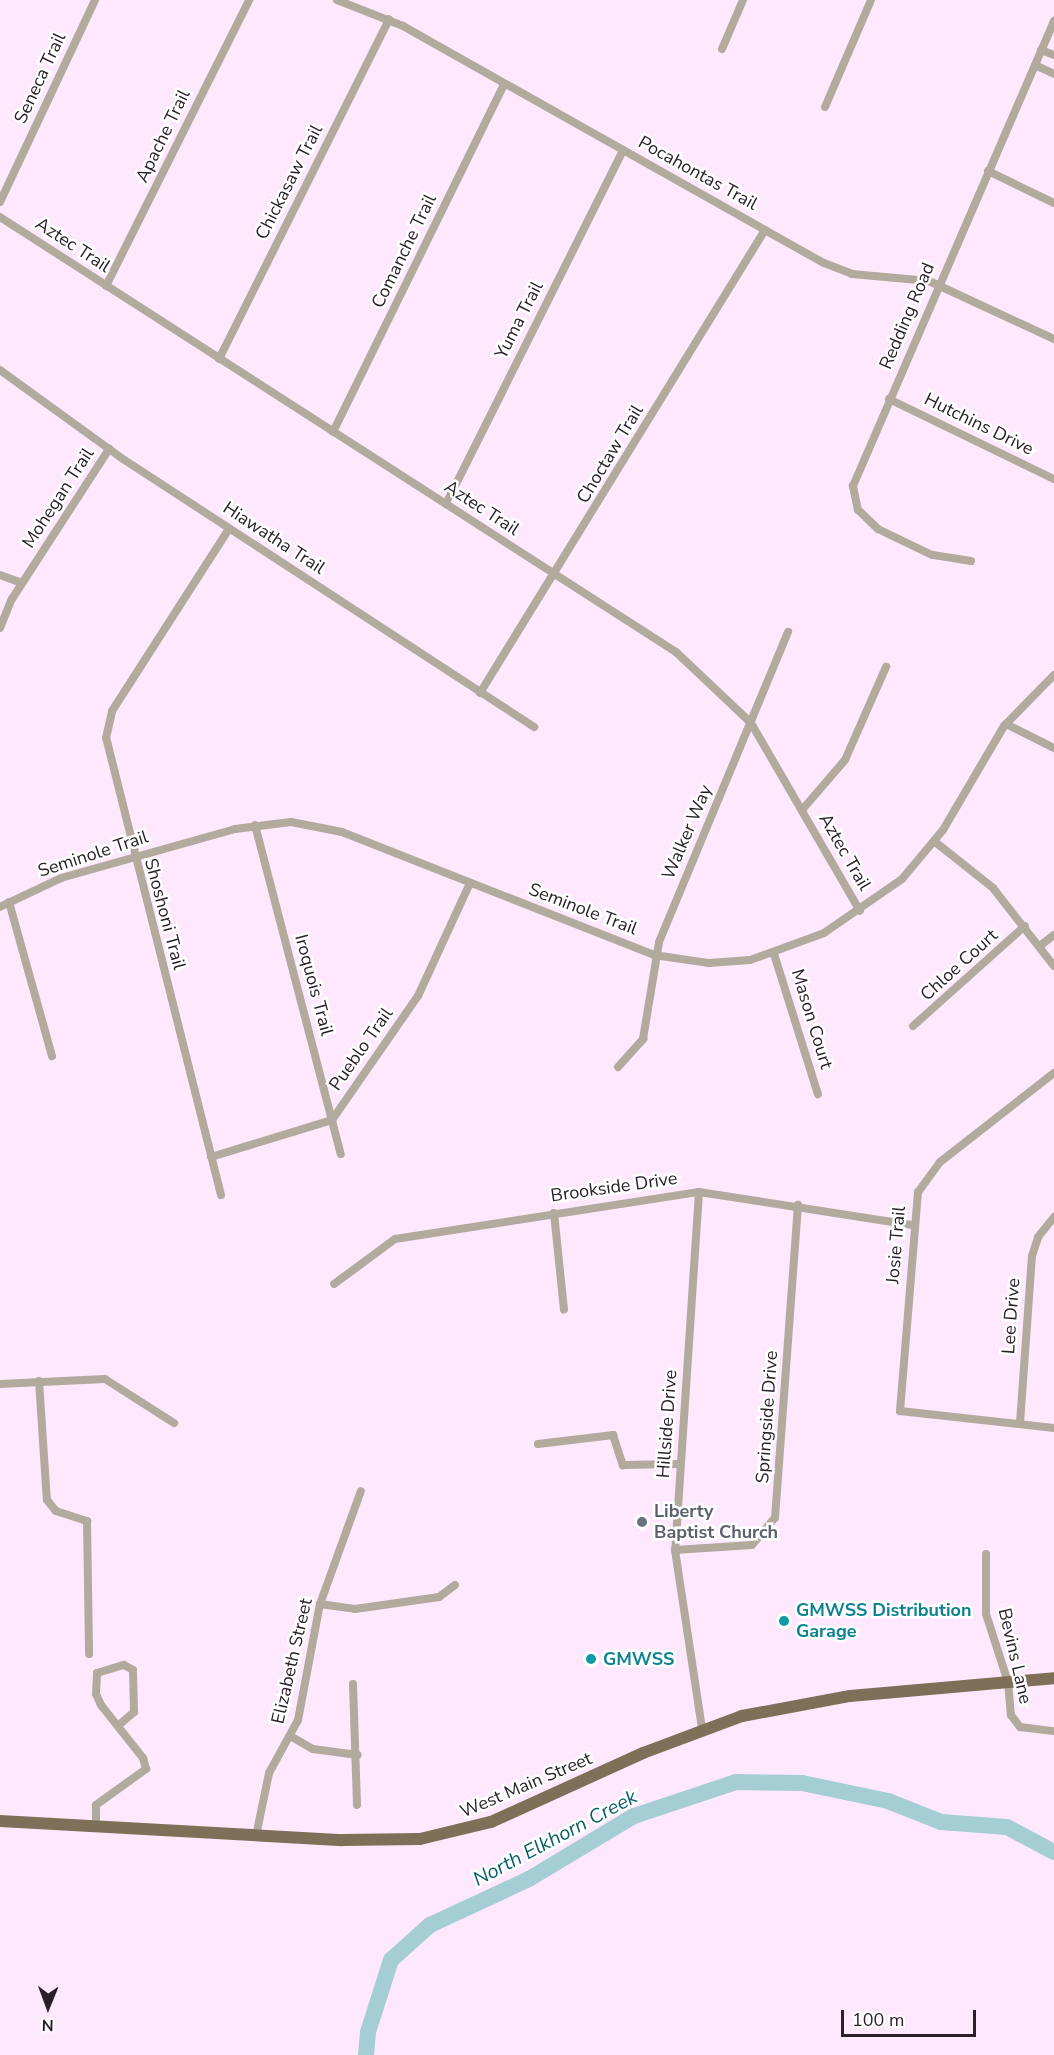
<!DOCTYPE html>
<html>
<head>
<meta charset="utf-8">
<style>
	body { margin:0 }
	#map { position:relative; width:1054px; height:2055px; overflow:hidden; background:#fee8fe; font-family:"Nunito Sans",sans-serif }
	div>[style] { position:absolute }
	.river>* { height:16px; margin:-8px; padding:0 8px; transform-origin:8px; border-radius:8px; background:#a4cdd4 }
	.minor>* { height:8px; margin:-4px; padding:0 4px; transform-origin:4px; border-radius:4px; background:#b2aa9d }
	.primary>* { height:12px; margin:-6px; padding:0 6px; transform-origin:6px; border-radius:6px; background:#7e7058 }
	.dots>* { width:16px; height:16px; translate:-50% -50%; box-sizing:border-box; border:3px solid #fff; border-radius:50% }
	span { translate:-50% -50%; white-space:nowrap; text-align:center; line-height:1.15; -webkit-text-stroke:5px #fff; paint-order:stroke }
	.street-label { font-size:18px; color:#2a202a }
	.worship-label { font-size:18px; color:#5b616d; font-weight:700 }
	.left { translate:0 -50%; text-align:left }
	.culture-label { font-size:18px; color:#0d838f; font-weight:700 }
	.water-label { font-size:20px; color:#075f69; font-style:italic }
	.north { position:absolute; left:18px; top:1977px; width:60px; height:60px; -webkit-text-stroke:4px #fff; paint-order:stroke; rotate:181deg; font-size:16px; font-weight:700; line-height:24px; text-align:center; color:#2a202a }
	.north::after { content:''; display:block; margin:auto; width:21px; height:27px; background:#2a202a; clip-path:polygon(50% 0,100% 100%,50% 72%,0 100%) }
	.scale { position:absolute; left:841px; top:2010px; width:135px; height:27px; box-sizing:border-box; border:3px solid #2a202a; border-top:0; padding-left:8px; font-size:18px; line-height:21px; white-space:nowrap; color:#2a202a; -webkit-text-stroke:4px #fff; paint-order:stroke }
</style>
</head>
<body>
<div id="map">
	<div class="river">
		<div style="left:366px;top:2055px;width:23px;rotate:-85deg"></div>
		<div style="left:368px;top:2032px;width:76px;rotate:-72.3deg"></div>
		<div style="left:391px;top:1960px;width:52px;rotate:-41.9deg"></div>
		<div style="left:430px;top:1925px;width:109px;rotate:-24.9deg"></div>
		<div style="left:529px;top:1879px;width:122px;rotate:-31deg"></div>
		<div style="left:634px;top:1816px;width:108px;rotate:-18.4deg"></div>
		<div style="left:736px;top:1782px;width:66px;rotate:0.9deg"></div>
		<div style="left:802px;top:1783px;width:88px;rotate:11.8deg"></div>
		<div style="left:888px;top:1801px;width:57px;rotate:21.6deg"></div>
		<div style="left:941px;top:1822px;width:66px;rotate:4.3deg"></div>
		<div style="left:1007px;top:1827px;width:53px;rotate:28deg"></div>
	</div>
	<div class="minor">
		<div style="left:337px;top:0;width:71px;rotate:21.5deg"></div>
		<div style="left:403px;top:26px;width:483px;rotate:29.4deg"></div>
		<div style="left:824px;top:263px;width:30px;rotate:21deg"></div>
		<div style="left:852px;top:274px;width:77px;rotate:5.2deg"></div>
		<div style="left:929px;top:281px;width:138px;rotate:24.9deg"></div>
		<div style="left:722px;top:49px;width:53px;rotate:-66.8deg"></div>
		<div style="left:1041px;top:50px;width:14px;rotate:21deg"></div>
		<div style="left:1035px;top:65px;width:21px;rotate:25deg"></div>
		<div style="left:825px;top:107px;width:116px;rotate:-66.7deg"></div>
		<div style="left:988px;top:171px;width:73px;rotate:25.9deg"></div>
		<div style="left:0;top:202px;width:223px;rotate:-64.8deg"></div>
		<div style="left:0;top:217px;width:804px;rotate:32.76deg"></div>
		<div style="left:676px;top:652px;width:103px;rotate:43.4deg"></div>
		<div style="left:751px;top:723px;width:217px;rotate:59.9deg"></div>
		<div style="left:106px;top:286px;width:320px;rotate:-63.4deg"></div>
		<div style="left:219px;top:359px;width:380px;rotate:-63.4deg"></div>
		<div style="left:0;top:370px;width:152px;rotate:35.9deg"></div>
		<div style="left:123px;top:459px;width:491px;rotate:33.1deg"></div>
		<div style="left:889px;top:399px;width:183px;rotate:25.9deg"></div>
		<div style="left:333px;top:432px;width:388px;rotate:-63.8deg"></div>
		<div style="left:446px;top:504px;width:396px;rotate:-63.4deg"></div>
		<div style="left:971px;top:561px;width:39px;rotate:-171deg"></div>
		<div style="left:932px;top:555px;width:60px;rotate:-154.3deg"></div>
		<div style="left:878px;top:529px;width:28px;rotate:-136deg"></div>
		<div style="left:858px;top:510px;width:25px;rotate:-102deg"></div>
		<div style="left:853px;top:486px;width:507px;rotate:-66.62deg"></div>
		<div style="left:0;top:575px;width:23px;rotate:20deg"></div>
		<div style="left:0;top:628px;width:31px;rotate:-68deg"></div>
		<div style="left:12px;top:599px;width:179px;rotate:-57.1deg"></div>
		<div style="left:480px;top:693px;width:544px;rotate:-58.39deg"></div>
		<div style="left:1006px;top:724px;width:54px;rotate:26.6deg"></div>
		<div style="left:802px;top:810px;width:66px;rotate:-49.3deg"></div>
		<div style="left:845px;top:760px;width:102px;rotate:-66.2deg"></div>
		<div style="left:255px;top:825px;width:340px;rotate:75.4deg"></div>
		<div style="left:934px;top:841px;width:75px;rotate:38.5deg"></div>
		<div style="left:993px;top:888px;width:99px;rotate:52deg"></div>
		<div style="left:9px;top:902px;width:160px;rotate:74.4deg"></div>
		<div style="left:0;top:907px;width:68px;rotate:-25.4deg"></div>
		<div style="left:61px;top:878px;width:181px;rotate:-15.7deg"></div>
		<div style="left:235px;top:829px;width:56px;rotate:-7.1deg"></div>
		<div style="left:291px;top:822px;width:52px;rotate:11.1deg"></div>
		<div style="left:342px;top:832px;width:335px;rotate:21.5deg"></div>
		<div style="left:654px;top:955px;width:56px;rotate:8.3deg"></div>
		<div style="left:709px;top:963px;width:41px;rotate:-4.2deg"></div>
		<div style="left:750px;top:960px;width:79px;rotate:-20deg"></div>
		<div style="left:824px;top:933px;width:95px;rotate:-34.7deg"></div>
		<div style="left:902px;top:879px;width:64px;rotate:-50.1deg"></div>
		<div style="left:943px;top:830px;width:121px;rotate:-59.6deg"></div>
		<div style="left:1004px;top:726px;width:71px;rotate:-45.6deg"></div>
		<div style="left:1041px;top:945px;width:16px;rotate:-38deg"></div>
		<div style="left:774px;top:954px;width:147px;rotate:72.6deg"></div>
		<div style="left:913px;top:1026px;width:150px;rotate:-41.8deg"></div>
		<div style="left:618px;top:1067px;width:38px;rotate:-48deg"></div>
		<div style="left:643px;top:1039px;width:98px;rotate:-80.6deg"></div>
		<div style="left:659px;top:942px;width:336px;rotate:-67.4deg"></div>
		<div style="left:1054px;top:1073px;width:145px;rotate:142deg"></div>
		<div style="left:940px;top:1162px;width:37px;rotate:126deg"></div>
		<div style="left:918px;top:1192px;width:220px;rotate:94.7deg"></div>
		<div style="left:900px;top:1411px;width:155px;rotate:6.3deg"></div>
		<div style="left:211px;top:1157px;width:127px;rotate:-17deg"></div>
		<div style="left:332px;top:1120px;width:151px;rotate:-55.3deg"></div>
		<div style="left:418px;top:996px;width:124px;rotate:-65.3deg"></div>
		<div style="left:699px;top:1192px;width:359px;rotate:93.8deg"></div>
		<div style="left:675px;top:1550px;width:181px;rotate:81.4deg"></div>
		<div style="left:221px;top:1195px;width:471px;rotate:-104.1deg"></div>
		<div style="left:106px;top:738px;width:28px;rotate:-77deg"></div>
		<div style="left:112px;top:711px;width:216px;rotate:-57.3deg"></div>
		<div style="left:554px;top:1213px;width:97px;rotate:84.1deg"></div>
		<div style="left:334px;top:1284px;width:76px;rotate:-36.4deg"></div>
		<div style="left:395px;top:1239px;width:308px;rotate:-8.8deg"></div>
		<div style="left:699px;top:1192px;width:217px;rotate:8.8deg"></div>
		<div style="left:39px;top:1381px;width:119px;rotate:86.2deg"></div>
		<div style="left:47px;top:1500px;width:14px;rotate:51deg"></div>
		<div style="left:56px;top:1511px;width:33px;rotate:18deg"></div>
		<div style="left:87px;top:1521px;width:133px;rotate:89.1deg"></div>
		<div style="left:0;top:1384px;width:105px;rotate:-2.7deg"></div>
		<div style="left:105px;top:1379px;width:82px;rotate:32.5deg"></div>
		<div style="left:1020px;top:1423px;width:167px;rotate:-85.9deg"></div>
		<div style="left:1032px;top:1256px;width:20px;rotate:-72deg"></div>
		<div style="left:1038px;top:1237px;width:26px;rotate:-51deg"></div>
		<div style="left:538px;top:1444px;width:76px;rotate:-6.8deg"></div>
		<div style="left:613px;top:1435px;width:32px;rotate:72deg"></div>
		<div style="left:623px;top:1465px;width:57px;rotate:-1deg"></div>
		<div style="left:675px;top:1550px;width:77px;rotate:-3.7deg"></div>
		<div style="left:752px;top:1545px;width:35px;rotate:-50deg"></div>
		<div style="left:775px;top:1518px;width:314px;rotate:-85.8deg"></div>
		<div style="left:986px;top:1554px;width:60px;rotate:90deg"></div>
		<div style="left:986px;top:1614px;width:71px;rotate:72.1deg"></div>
		<div style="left:1008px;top:1682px;width:33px;rotate:85deg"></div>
		<div style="left:1011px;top:1715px;width:15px;rotate:53deg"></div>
		<div style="left:1020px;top:1727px;width:34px;rotate:7deg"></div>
		<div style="left:320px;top:1604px;width:35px;rotate:8deg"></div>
		<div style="left:355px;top:1609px;width:85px;rotate:-8.1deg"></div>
		<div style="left:439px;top:1597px;width:20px;rotate:-37deg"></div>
		<div style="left:353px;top:1684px;width:121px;rotate:88.1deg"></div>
		<div style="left:292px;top:1737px;width:24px;rotate:30deg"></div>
		<div style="left:313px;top:1749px;width:45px;rotate:7.6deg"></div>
		<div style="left:96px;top:1825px;width:20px;rotate:-90deg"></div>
		<div style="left:96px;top:1805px;width:62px;rotate:-35.8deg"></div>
		<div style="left:146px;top:1769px;width:11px;rotate:-105deg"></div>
		<div style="left:143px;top:1758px;width:68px;rotate:-128.4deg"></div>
		<div style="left:101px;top:1705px;width:12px;rotate:-114deg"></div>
		<div style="left:96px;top:1694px;width:21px;rotate:-87deg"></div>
		<div style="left:97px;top:1673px;width:28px;rotate:-17deg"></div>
		<div style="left:124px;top:1665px;width:10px;rotate:29deg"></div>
		<div style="left:133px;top:1670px;width:42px;rotate:88.6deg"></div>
		<div style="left:134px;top:1712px;width:21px;rotate:139deg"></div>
		<div style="left:256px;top:1836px;width:64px;rotate:-78.3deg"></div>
		<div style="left:269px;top:1773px;width:60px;rotate:-61.3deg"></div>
		<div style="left:298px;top:1720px;width:118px;rotate:-79.3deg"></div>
		<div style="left:320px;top:1604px;width:120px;rotate:-70.1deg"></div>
	</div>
	<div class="primary">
		<div style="left:0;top:1821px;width:343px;rotate:3.2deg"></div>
		<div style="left:342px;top:1840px;width:78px;rotate:-0.7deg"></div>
		<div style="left:420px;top:1839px;width:73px;rotate:-13.5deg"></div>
		<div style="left:491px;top:1822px;width:167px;rotate:-24.4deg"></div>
		<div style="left:643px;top:1753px;width:106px;rotate:-20.5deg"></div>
		<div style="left:742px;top:1716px;width:110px;rotate:-10.5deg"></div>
		<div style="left:850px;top:1696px;width:205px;rotate:-5deg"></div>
	</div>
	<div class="dots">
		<div style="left:642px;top:1522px;background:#6b7280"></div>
		<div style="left:784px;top:1621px;background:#0f9aa8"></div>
		<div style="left:591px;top:1659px;background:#0f9aa8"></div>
	</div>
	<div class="street-label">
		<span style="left:40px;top:78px;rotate:-65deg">Seneca Trail</span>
		<span style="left:163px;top:136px;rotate:-64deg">Apache Trail</span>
		<span style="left:698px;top:173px;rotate:29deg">Pocahontas Trail</span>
		<span style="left:289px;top:182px;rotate:-63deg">Chickasaw Trail</span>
		<span style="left:73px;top:245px;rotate:33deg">Aztec Trail</span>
		<span style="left:404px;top:251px;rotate:-64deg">Comanche Trail</span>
		<span style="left:907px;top:316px;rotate:-67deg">Redding Road</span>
		<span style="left:519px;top:320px;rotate:-63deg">Yuma Trail</span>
		<span style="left:979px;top:424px;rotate:26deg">Hutchins Drive</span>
		<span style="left:610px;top:454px;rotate:-59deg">Choctaw Trail</span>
		<span style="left:58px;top:498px;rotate:-57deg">Mohegan Trail</span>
		<span style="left:482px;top:508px;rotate:33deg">Aztec Trail</span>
		<span style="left:274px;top:538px;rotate:33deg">Hiawatha Trail</span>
		<span style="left:687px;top:832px;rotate:-67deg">Walker Way</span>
		<span style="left:845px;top:852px;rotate:60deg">Aztec Trail</span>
		<span style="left:93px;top:854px;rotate:-18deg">Seminole Trail</span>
		<span style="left:583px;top:909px;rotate:21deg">Seminole Trail</span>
		<span style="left:165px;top:914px;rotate:75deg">Shoshoni Trail</span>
		<span style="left:959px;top:965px;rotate:-42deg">Chloe Court</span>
		<span style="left:314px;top:985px;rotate:75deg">Iroquois Trail</span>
		<span style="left:812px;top:1019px;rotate:73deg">Mason Court</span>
		<span style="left:361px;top:1049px;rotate:-55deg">Pueblo Trail</span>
		<span style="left:614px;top:1187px;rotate:-8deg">Brookside Drive</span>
		<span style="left:896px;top:1245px;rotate:-85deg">Josie Trail</span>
		<span style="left:1011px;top:1316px;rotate:-86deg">Lee Drive</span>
		<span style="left:767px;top:1417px;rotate:-86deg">Springside Drive</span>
		<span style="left:667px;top:1424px;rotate:-86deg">Hillside Drive</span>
		<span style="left:1015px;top:1656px;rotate:77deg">Bevins Lane</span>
		<span style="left:292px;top:1661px;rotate:-77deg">Elizabeth Street</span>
		<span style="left:526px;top:1785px;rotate:-23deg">West Main Street</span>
	</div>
	<div class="worship-label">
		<span class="left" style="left:654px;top:1522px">Liberty<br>Baptist Church</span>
	</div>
	<div class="culture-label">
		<span class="left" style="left:796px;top:1621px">GMWSS Distribution<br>Garage</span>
		<span class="left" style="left:603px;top:1659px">GMWSS</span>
	</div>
	<div class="water-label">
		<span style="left:555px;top:1838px;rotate:-28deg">North Elkhorn Creek</span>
	</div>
	<div class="north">N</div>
	<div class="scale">100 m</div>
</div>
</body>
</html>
